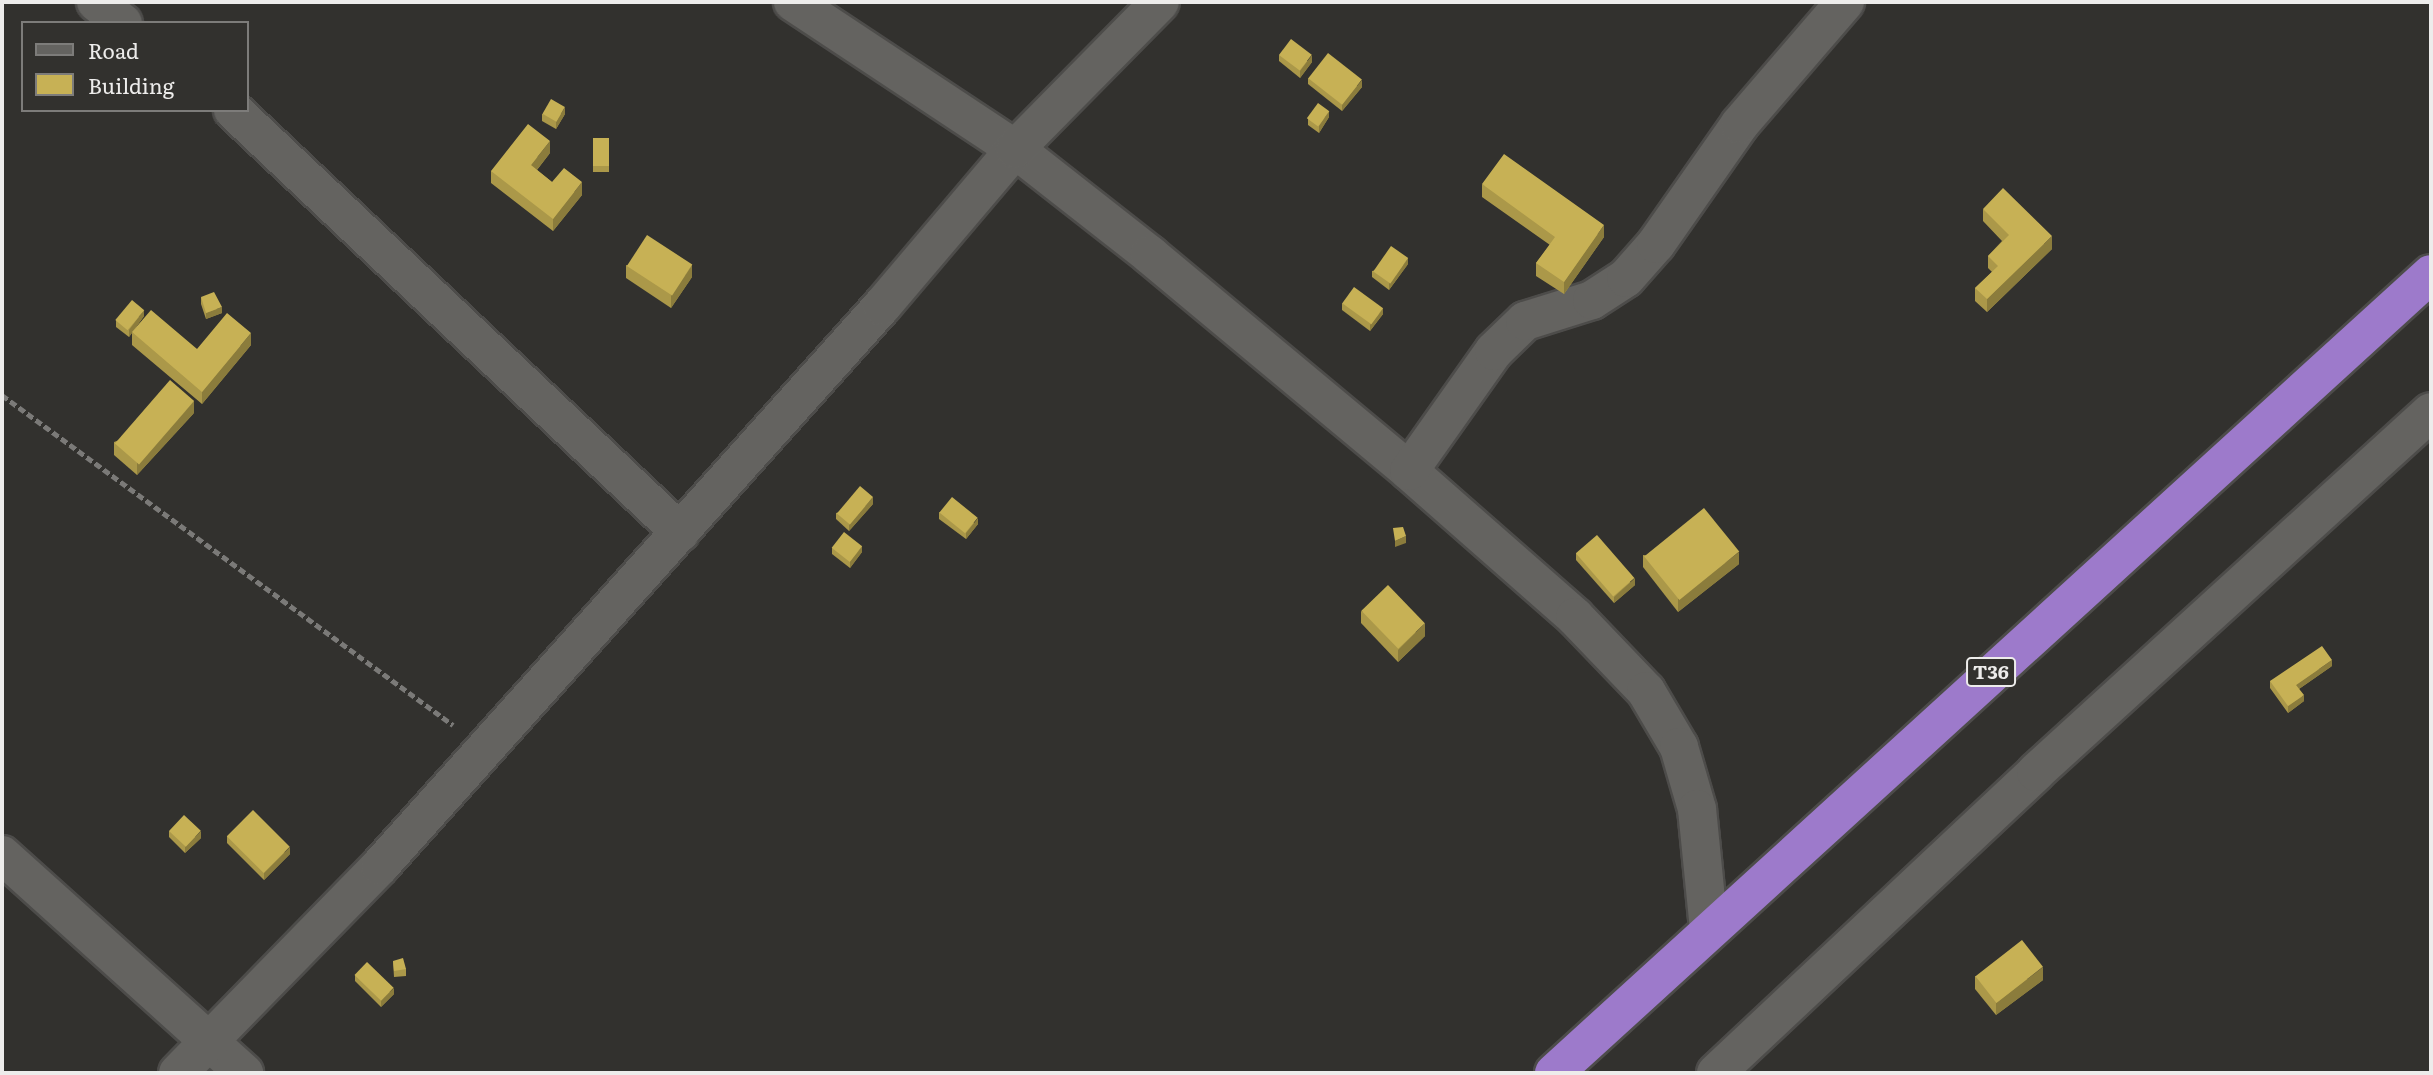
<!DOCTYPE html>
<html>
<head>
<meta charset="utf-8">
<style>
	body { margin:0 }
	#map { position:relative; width:2433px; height:1075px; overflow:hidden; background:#32312e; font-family:Literata,serif }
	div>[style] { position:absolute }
	.path>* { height:4.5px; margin-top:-2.25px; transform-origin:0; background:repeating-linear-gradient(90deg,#7b7a78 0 7px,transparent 0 10.5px) }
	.roads { filter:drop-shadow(2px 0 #4d4c4a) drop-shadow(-2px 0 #4d4c4a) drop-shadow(0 2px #4d4c4a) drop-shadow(0 -2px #4d4c4a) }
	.street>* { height:38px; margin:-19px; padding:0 19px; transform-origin:19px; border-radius:19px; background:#646360 }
	.highway>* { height:38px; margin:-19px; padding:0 19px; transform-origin:19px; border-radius:19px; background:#9d7acb }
	.wall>* { inset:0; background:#ab9849; transform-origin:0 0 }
	.shaded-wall>* { inset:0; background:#8b7c3c }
	.building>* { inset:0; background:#c7b155; transform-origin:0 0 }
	span { translate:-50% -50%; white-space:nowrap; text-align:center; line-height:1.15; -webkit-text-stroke:7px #32312e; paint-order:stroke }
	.shield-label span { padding:2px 5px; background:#32312e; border:2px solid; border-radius:5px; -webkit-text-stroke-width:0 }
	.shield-label { font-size:19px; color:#edeceb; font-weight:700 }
	.frame { position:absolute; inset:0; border:4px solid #edeceb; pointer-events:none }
	.legend { position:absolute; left:21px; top:21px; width:228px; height:91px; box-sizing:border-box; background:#32312e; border:2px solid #7d7c7a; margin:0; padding:9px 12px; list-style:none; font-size:21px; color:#edeceb }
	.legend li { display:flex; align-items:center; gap:14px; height:35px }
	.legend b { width:35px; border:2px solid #7d7c7a }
</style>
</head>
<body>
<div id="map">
	<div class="path">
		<div style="left:2px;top:395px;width:559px;rotate:36.19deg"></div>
	</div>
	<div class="roads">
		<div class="street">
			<div style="left:96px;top:2px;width:34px;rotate:38deg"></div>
			<div style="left:793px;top:2px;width:266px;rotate:33.5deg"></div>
			<div style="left:1015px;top:149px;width:172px;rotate:38.1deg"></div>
			<div style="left:1150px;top:255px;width:337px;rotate:39.8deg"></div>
			<div style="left:1409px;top:471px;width:221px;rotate:41.3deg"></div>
			<div style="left:1575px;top:617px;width:103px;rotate:46.2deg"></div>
			<div style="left:1646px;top:691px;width:65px;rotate:59.5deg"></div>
			<div style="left:1679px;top:747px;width:65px;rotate:73.8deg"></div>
			<div style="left:1697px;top:809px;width:121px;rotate:84.3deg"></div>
			<div style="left:233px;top:110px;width:615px;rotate:43.35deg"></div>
			<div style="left:1409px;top:471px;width:147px;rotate:-54.7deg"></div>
			<div style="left:1494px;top:351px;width:43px;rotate:-44.1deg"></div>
			<div style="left:1525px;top:321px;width:70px;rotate:-17.4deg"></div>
			<div style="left:1592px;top:300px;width:40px;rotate:-32.9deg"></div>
			<div style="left:1626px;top:278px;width:45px;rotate:-48.6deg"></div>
			<div style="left:1656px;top:244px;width:146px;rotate:-55deg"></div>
			<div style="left:1740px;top:124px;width:161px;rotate:-49.3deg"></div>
			<div style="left:2px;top:855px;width:326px;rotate:42deg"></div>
			<div style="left:178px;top:1073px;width:289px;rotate:-45.7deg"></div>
			<div style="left:380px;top:866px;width:752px;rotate:-48.13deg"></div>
			<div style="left:882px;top:306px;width:206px;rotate:-49.7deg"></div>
			<div style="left:1015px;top:149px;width:206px;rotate:-45.4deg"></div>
			<div style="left:1716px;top:1073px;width:439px;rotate:-43.2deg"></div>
			<div style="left:2036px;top:772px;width:534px;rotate:-42.35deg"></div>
		</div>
		<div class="highway">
			<div style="left:1554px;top:1073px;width:1186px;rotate:-42.34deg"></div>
		</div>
	</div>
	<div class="wall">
		<div style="clip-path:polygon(1279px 55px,1312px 62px,1300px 78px,1279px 61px)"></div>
		<div style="clip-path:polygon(1308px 78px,1362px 87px,1342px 111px,1308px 84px)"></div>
		<div style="clip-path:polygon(542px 114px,565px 114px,556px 129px,542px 121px)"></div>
		<div style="clip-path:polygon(1329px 117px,1319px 133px,1308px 125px,1308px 119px)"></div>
		<div style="left:593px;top:138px;width:16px;height:34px"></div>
		<div style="clip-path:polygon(550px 153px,537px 170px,552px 182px,582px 195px,553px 231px,491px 183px,491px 171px)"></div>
		<div style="clip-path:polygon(1482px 184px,1604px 237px,1564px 294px,1536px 276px,1536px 263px,1550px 245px,1482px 197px)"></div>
		<div style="clip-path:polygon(1983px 209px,2052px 249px,1987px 312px,1975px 301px,1975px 288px,1992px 272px,1988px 268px,1988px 256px,2002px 241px,1983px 221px)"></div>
		<div style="clip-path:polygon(1408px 264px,1389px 290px,1372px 277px,1372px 271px)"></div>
		<div style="clip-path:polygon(626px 265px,692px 277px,671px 308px,626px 278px)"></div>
		<div style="clip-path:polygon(201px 297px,222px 313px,206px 319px,201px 304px)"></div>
		<div style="clip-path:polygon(1342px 303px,1383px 314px,1370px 331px,1342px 310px)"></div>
		<div style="clip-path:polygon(144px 316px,129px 337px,116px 327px,116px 320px)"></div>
		<div style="clip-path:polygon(132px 332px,197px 349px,251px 345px,202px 404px,132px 345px)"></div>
		<div style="clip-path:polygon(194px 413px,137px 475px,114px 455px,114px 442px)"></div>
		<div style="clip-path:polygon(873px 504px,849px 531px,836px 519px,836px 513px)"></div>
		<div style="clip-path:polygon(939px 512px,978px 524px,966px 539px,939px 519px)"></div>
		<div style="clip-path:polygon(832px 548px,862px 552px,850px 568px,832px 554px)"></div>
		<div style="clip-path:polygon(1576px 553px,1635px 585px,1614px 603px,1576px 560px)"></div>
		<div style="clip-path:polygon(1643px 555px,1739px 564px,1678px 612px,1643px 567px)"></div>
		<div style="clip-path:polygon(1361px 611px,1425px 636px,1398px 662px,1361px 623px)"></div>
		<div style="clip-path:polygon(2332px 666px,2299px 689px,2304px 701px,2288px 713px,2270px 688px,2270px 681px)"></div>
		<div style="clip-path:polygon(169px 831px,201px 838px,185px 853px,169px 837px)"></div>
		<div style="clip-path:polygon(227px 836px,290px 854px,264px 880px,227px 843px)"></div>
		<div style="clip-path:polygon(393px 961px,406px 969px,406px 976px,394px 977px)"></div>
		<div style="clip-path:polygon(355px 975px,394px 994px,381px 1007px,355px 981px)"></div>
		<div style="clip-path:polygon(1975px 976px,2043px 980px,1996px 1015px,1975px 989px)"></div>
	</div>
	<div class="shaded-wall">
		<div style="clip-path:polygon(1312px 55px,1312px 62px,1300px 78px,1300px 71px)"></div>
		<div style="clip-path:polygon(1362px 80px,1362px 87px,1342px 111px,1342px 104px)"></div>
		<div style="clip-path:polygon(565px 107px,565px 114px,556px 129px,556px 122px)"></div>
		<div style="clip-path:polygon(1329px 111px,1329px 117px,1319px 133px,1319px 126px)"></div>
		<div style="clip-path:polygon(550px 141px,550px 153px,531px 177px,531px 165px)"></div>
		<div style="clip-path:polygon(582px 182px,582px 195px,553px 231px,553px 219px)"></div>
		<div style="clip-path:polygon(1604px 225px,1604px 237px,1564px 294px,1564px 282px)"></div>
		<div style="clip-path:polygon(2052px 236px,2052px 249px,1987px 312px,1987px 299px)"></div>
		<div style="clip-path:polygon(1408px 258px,1408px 264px,1389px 290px,1389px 284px)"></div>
		<div style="clip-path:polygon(692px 264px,692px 277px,671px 308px,671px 296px)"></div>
		<div style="clip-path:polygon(222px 307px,222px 313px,206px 319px,206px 313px)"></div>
		<div style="clip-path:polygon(1383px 308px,1383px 314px,1370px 331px,1370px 325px)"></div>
		<div style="clip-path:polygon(144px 310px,144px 316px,129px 337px,129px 330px)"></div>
		<div style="clip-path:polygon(251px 333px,251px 345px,202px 404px,202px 392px)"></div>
		<div style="clip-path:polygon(194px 401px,194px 413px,137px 475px,137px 463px)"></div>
		<div style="clip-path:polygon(873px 497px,873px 504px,849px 531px,849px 525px)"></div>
		<div style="clip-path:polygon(978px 518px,978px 524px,966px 539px,966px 533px)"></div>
		<div style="clip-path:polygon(1406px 536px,1406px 543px,1395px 547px,1395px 541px)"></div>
		<div style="clip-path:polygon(862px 546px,862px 552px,850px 568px,850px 561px)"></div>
		<div style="clip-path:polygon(1739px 552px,1739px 564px,1678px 612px,1678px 599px)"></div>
		<div style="clip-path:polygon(1635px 578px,1635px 585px,1614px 603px,1614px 597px)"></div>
		<div style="clip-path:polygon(1425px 623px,1425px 636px,1398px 662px,1398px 650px)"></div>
		<div style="clip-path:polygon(2332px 660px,2332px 666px,2296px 691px,2296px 685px)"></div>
		<div style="clip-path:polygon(2304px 695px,2304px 701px,2288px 713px,2288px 706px)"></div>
		<div style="clip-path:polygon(201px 831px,201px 838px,185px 853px,185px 847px)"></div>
		<div style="clip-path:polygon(290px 847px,290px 854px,264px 880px,264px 873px)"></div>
		<div style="clip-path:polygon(2043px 967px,2043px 980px,1996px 1015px,1996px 1003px)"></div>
		<div style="clip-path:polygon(394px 988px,394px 994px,381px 1007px,381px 1000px)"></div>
	</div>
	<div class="building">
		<div style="left:1291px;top:39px;width:26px;height:20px;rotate:37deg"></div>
		<div style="left:1328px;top:53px;width:43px;height:32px;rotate:38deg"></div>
		<div style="left:551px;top:99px;width:16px;height:17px;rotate:30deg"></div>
		<div style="left:1318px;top:103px;width:14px;height:19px;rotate:36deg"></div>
		<div style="clip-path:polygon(528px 124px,550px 141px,531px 165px,552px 182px,564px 168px,582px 182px,553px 219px,491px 171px)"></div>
		<div style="left:593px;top:138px;width:16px;height:28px"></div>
		<div style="clip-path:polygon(1504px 154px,1604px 225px,1564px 282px,1536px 263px,1555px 237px,1482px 184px)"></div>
		<div style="clip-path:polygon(2003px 188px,2052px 236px,1987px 299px,1975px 288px,1998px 266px,1988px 256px,2009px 235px,1983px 209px)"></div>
		<div style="left:647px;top:235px;width:54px;height:37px;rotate:33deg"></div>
		<div style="left:1391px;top:246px;width:21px;height:31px;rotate:35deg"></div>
		<div style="left:1354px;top:287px;width:36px;height:20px;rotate:36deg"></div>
		<div style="clip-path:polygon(214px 292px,222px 307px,206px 313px,201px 297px)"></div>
		<div style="left:132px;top:300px;width:16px;height:26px;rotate:40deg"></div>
		<div style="clip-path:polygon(151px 310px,197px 349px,227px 313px,251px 333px,202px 392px,132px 332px)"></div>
		<div style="left:170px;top:380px;width:32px;height:84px;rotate:41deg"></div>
		<div style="left:860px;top:486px;width:17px;height:36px;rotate:40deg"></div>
		<div style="left:952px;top:497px;width:33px;height:20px;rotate:39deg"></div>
		<div style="left:1704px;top:508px;width:56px;height:77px;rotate:51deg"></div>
		<div style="clip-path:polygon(1403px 527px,1406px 536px,1395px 541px,1393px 528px)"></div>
		<div style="left:844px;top:532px;width:23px;height:20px;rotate:38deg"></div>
		<div style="left:1597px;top:535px;width:57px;height:28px;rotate:49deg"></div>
		<div style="left:1388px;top:585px;width:53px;height:37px;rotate:46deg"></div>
		<div style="clip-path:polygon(2322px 646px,2332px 660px,2296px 685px,2304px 695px,2288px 706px,2270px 681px)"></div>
		<div style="left:253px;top:810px;width:52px;height:37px;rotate:45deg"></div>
		<div style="left:184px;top:815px;width:23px;height:22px;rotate:43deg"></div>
		<div style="left:2022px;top:940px;width:34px;height:59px;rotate:52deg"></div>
		<div style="clip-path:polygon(403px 958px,406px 969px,394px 971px,393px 961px)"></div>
		<div style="left:367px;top:962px;width:37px;height:18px;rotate:44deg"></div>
	</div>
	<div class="shield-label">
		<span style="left:1991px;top:672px">T36</span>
	</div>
	<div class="frame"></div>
	<ul class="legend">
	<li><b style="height:9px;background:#646360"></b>Road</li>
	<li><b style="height:19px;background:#c7b155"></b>Building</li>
	</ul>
</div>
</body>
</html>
